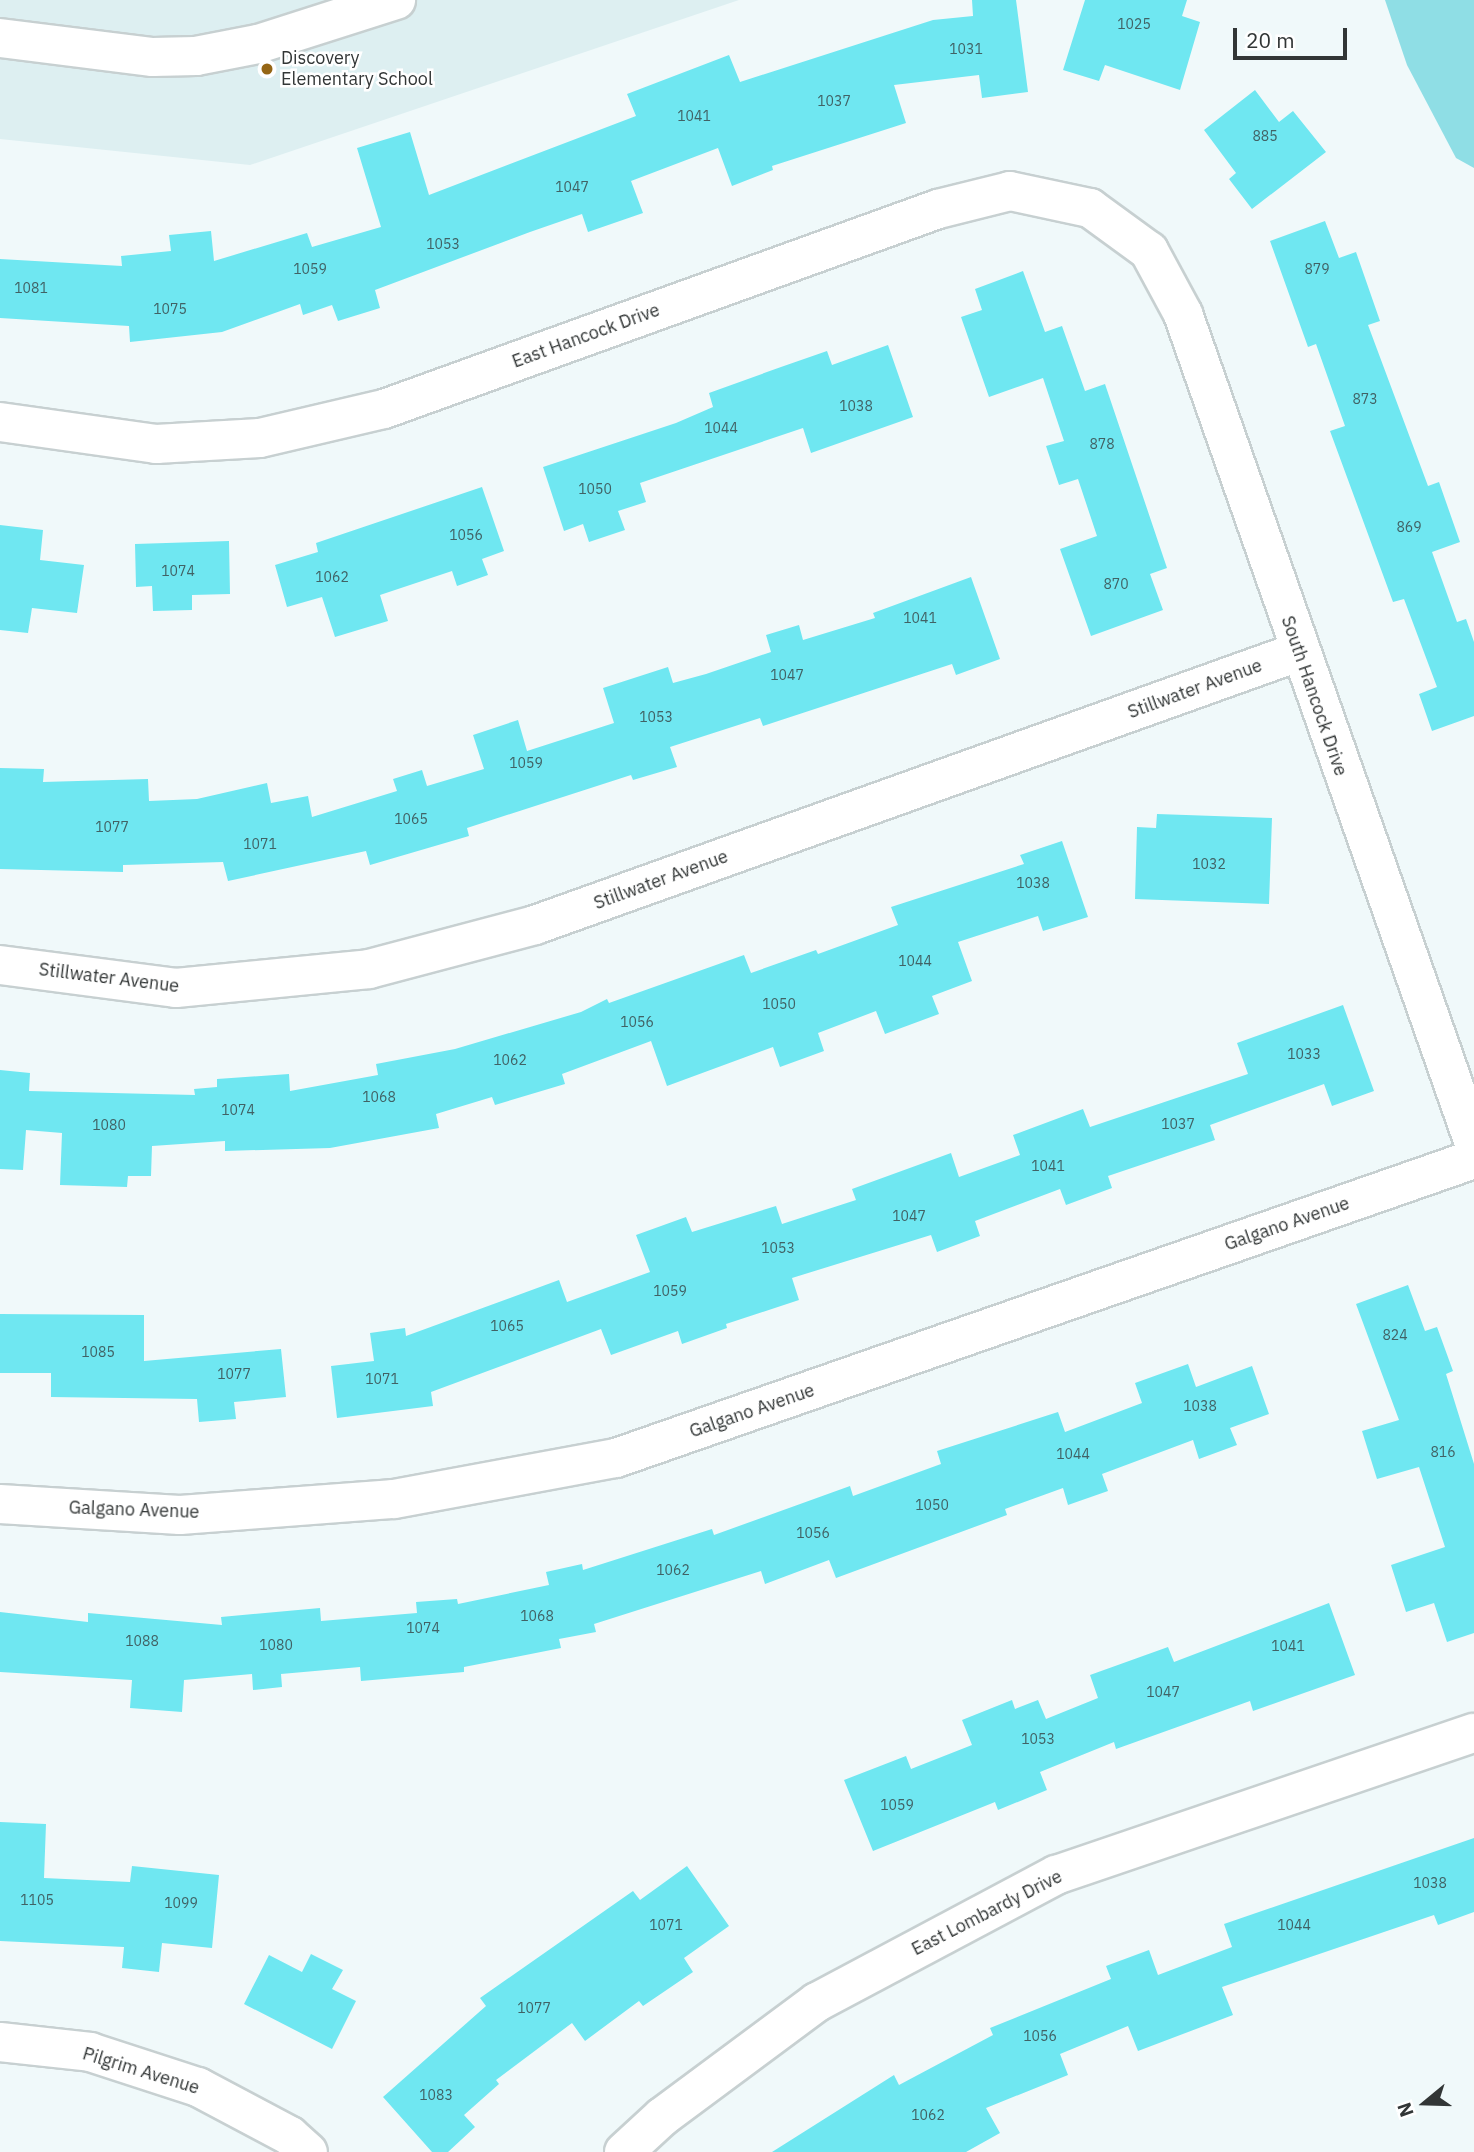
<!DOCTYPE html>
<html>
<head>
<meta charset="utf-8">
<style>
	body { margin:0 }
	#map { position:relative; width:1474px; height:2152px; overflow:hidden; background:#f0f9fa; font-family:"IBM Plex Sans",sans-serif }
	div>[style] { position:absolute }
	.built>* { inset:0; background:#ddeff1 }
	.green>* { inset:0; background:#8fdee5 }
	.building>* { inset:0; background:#6fe7f1 }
	.roads { filter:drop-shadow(2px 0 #c7d0d1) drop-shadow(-2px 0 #c7d0d1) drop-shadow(0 2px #c7d0d1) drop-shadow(0 -2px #c7d0d1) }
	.minor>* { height:38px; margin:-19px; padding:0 19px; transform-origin:19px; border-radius:19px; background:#fff }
	.dots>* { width:19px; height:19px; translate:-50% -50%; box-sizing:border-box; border:4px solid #fff; border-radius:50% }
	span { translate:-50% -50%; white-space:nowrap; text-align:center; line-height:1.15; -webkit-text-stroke:5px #fff; paint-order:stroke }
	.number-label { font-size:14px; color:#416265 }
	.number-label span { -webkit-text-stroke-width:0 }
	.poi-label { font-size:18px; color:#323636 }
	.left { translate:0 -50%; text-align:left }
	.street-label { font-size:18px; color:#323636 }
	.north { position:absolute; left:1390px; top:2068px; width:70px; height:70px; -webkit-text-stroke:5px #fff; paint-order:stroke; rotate:251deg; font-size:19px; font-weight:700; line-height:28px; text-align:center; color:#323636 }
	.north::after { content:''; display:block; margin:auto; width:24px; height:32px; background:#323636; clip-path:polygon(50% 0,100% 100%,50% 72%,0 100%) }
	.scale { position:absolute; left:1233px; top:28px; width:114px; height:32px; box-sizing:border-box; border:4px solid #323636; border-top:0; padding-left:9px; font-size:21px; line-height:24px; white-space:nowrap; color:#323636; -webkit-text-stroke:5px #fff; paint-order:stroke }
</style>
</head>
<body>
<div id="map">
	<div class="built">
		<div style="clip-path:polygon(0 0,739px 0,250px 165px,0 139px)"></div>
	</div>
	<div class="green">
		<div style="clip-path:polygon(1385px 0,1474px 0,1474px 168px,1456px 158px,1407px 65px)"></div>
	</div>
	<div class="building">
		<div style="clip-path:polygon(972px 0,1016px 0,1028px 92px,982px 98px,979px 75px,894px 85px,906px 123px,772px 166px,773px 170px,732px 186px,718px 148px,631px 181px,643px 213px,588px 232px,582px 214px,530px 232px,375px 290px,380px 308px,338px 321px,332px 305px,303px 315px,300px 304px,222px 332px,130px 342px,129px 326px,0 318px,0 259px,122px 266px,121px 256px,171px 251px,169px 235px,211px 231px,214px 261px,307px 233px,312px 247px,381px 227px,357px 148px,410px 132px,429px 195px,636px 116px,627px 94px,729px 55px,740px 82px,933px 20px,973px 16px)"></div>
		<div style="clip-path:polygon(1085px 0,1187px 0,1182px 16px,1200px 22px,1180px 90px,1105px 65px,1099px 81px,1063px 70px)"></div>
		<div style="clip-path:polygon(1255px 90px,1279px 122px,1293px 111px,1326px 152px,1252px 209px,1229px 179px,1236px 173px,1204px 130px)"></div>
		<div style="clip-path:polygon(1325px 221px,1339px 258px,1356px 252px,1380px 321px,1368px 325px,1428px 486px,1439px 482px,1460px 542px,1432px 552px,1457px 622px,1466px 619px,1474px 642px,1474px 716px,1432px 731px,1419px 694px,1437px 687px,1404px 599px,1393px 602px,1330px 431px,1345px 426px,1316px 344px,1308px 347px,1270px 241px)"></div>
		<div style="clip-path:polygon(1023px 271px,1045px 332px,1062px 326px,1085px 391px,1105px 384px,1167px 568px,1150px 574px,1163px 610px,1091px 636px,1060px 549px,1097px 536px,1078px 479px,1059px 485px,1046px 446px,1064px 441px,1043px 378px,989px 397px,961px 317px,982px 310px,975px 289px)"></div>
		<div style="clip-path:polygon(888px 345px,913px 417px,811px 453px,803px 428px,640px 483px,646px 502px,618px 511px,625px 530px,589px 542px,583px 524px,564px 531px,543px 467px,676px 423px,713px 407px,709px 393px,781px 367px,827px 351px,832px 365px)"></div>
		<div style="clip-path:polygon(482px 487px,504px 551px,482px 559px,488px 575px,457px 586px,452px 571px,380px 595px,388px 621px,335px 637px,322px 597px,287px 607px,275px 565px,318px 552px,316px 543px)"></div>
		<div style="clip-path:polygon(0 525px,43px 530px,40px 560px,84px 565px,77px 613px,32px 608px,28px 633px,0 630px)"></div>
		<div style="clip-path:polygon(229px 541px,230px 594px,192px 595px,192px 610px,153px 611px,152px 586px,136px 587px,135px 544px)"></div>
		<div style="clip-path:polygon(971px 577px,1000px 659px,956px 675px,952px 664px,763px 726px,760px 718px,670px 747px,677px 767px,633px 780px,631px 775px,467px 828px,469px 836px,370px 865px,366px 851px,228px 881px,223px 862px,123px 865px,123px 872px,0 869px,0 768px,44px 769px,43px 782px,148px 779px,149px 801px,197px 799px,267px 783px,271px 803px,308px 796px,312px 817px,397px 791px,393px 779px,422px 770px,427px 786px,484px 769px,473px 735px,518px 720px,527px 751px,614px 723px,603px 688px,668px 667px,673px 683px,706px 674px,771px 652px,766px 635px,799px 625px,803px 640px,875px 618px,873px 613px)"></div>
		<div style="clip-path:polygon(1157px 814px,1272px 818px,1269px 904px,1135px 899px,1137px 827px,1156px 828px)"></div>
		<div style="clip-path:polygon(1062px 841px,1088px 917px,1043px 931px,1038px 916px,958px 942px,972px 981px,932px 996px,939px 1014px,885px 1034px,876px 1011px,818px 1033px,824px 1051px,780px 1067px,773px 1047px,667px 1086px,651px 1041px,562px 1074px,565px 1084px,495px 1105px,492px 1097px,436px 1114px,439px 1128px,330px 1148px,225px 1151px,225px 1141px,152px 1146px,151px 1176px,128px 1176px,127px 1187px,60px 1185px,62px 1133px,26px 1130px,23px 1170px,0 1169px,0 1070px,30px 1073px,29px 1091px,195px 1095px,194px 1089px,217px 1087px,217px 1079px,289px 1074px,290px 1091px,378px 1075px,376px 1064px,455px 1049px,581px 1012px,607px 999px,609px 1003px,744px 955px,751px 973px,816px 950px,818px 954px,898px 925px,891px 907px,1024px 864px,1020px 855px)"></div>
		<div style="clip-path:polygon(1343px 1005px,1374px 1091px,1332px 1106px,1324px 1084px,1210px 1125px,1215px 1140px,1108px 1176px,1112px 1188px,1066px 1205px,1060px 1189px,975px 1221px,980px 1236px,937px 1252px,931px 1235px,792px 1278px,799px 1300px,726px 1324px,727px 1328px,682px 1344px,678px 1331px,611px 1355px,601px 1329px,431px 1392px,433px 1406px,337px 1418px,331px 1366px,374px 1361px,370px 1333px,405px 1328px,406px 1336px,559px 1280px,567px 1302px,650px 1272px,636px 1235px,686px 1217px,692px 1232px,776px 1206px,782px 1224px,856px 1200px,852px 1189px,951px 1153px,959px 1177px,1020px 1155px,1013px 1135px,1083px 1109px,1090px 1127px,1248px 1074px,1237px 1043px)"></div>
		<div style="clip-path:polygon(1408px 1285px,1425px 1331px,1437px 1327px,1453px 1371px,1446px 1374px,1474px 1464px,1474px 1633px,1447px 1642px,1434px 1603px,1406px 1612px,1391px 1565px,1445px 1547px,1419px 1467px,1377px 1479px,1362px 1431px,1399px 1420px,1356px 1304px)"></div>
		<div style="clip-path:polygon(0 1314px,144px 1315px,144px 1361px,281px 1349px,286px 1397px,234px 1402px,236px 1419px,199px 1422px,197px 1399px,51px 1397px,51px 1373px,0 1373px)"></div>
		<div style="clip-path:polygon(1188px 1364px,1196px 1387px,1252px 1366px,1269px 1414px,1230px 1428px,1237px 1445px,1199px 1459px,1193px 1440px,1102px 1474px,1108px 1491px,1068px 1505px,1063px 1488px,1005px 1509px,1007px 1515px,836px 1578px,829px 1560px,765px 1584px,761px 1571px,594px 1624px,596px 1632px,559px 1639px,561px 1648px,464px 1667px,464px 1672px,361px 1681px,360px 1667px,281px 1674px,282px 1687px,253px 1690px,252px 1674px,184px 1680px,182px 1712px,130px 1708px,132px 1680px,0 1672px,0 1612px,88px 1622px,88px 1613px,222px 1625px,221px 1617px,320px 1608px,321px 1621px,417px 1613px,416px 1602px,457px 1599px,458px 1604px,549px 1585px,546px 1572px,582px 1564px,583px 1570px,712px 1529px,714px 1535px,850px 1486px,853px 1496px,941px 1464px,937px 1451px,1058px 1412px,1065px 1432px,1142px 1403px,1135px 1383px)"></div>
		<div style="clip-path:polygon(1329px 1603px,1355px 1675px,1253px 1711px,1250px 1701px,1116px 1749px,1114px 1742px,1040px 1772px,1047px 1790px,998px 1810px,995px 1802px,873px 1851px,844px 1780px,906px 1756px,911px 1769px,972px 1745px,962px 1720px,1012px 1700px,1015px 1709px,1038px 1700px,1046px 1719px,1098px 1698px,1090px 1675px,1168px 1647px,1174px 1662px)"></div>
		<div style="clip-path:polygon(0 1822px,46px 1824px,44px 1878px,130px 1882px,132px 1866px,219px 1875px,212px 1948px,162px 1943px,159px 1972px,122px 1968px,124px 1947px,0 1941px)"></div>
		<div style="clip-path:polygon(1474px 1838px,1474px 1912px,1438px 1925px,1434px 1915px,1222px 1987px,1233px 2015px,1138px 2051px,1128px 2026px,1060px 2054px,1068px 2075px,986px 2108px,1000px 2133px,966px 2152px,772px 2152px,894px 2075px,899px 2085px,993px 2035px,990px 2028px,1111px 1979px,1106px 1966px,1149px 1950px,1158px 1975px,1232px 1947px,1224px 1924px)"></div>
		<div style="clip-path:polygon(687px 1866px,729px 1926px,684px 1958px,693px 1972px,643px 2006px,639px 2001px,585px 2041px,572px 2023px,496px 2080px,499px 2084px,464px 2115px,475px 2127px,448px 2152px,432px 2152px,383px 2097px,486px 2006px,480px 1998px,633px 1891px,640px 1900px)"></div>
		<div style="clip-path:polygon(311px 1954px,343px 1970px,332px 1989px,356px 2001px,332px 2049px,244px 2004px,269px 1955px,302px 1972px)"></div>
	</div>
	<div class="roads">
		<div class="minor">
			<div style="left:0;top:38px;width:154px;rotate:7.1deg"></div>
			<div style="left:153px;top:57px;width:43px;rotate:-1.3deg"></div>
			<div style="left:196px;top:56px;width:63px;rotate:-11deg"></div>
			<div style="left:258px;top:44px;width:145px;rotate:-17.7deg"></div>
			<div style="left:0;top:422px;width:158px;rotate:8deg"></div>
			<div style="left:156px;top:444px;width:104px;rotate:-3.3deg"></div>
			<div style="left:260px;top:438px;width:127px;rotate:-13.2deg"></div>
			<div style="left:384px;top:409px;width:589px;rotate:-19.85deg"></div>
			<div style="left:938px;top:209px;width:74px;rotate:-14deg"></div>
			<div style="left:1010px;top:191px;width:82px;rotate:12deg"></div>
			<div style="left:1090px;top:208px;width:73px;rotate:36.1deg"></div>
			<div style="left:1149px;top:251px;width:72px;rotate:61.6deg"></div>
			<div style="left:1183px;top:314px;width:879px;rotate:70.66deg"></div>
			<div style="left:0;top:965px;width:177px;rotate:7.4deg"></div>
			<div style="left:176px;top:988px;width:194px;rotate:-5.6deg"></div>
			<div style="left:369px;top:969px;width:172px;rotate:-14.8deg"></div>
			<div style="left:535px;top:925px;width:810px;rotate:-19.69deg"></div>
			<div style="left:0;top:1504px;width:180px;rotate:3.5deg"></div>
			<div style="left:180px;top:1515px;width:215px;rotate:-4.3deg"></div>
			<div style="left:394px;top:1499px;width:226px;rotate:-10.5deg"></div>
			<div style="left:616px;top:1458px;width:909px;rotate:-19.21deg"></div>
			<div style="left:0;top:2042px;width:91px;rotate:6.3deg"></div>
			<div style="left:90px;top:2052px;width:114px;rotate:18deg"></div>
			<div style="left:198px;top:2087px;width:104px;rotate:28deg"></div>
			<div style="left:290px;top:2136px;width:24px;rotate:42deg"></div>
			<div style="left:624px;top:2152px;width:52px;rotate:-42.6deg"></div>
			<div style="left:662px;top:2117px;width:193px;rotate:-36.6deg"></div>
			<div style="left:817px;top:2002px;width:271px;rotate:-28deg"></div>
			<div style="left:1056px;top:1875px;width:441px;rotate:-18.8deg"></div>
		</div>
	</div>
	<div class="dots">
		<div style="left:267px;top:69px;background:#956615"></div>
	</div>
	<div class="number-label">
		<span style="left:1134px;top:24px">1025</span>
		<span style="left:966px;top:49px">1031</span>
		<span style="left:834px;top:101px">1037</span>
		<span style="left:694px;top:116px">1041</span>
		<span style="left:1265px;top:136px">885</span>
		<span style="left:572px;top:187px">1047</span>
		<span style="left:443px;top:244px">1053</span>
		<span style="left:310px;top:269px">1059</span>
		<span style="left:1317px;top:269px">879</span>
		<span style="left:31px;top:288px">1081</span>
		<span style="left:170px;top:309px">1075</span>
		<span style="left:1365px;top:399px">873</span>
		<span style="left:856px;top:406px">1038</span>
		<span style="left:721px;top:428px">1044</span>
		<span style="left:1102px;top:444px">878</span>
		<span style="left:595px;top:489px">1050</span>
		<span style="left:1409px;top:527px">869</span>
		<span style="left:466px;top:535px">1056</span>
		<span style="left:178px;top:571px">1074</span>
		<span style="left:332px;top:577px">1062</span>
		<span style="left:1116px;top:584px">870</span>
		<span style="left:920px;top:618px">1041</span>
		<span style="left:787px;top:675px">1047</span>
		<span style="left:656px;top:717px">1053</span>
		<span style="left:526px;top:763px">1059</span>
		<span style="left:411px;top:819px">1065</span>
		<span style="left:112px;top:827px">1077</span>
		<span style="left:260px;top:844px">1071</span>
		<span style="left:1209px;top:864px">1032</span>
		<span style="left:1033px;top:883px">1038</span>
		<span style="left:915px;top:961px">1044</span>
		<span style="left:779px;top:1004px">1050</span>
		<span style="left:637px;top:1022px">1056</span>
		<span style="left:1304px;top:1054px">1033</span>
		<span style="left:510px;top:1060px">1062</span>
		<span style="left:379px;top:1097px">1068</span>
		<span style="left:238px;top:1110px">1074</span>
		<span style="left:1178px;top:1124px">1037</span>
		<span style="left:109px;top:1125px">1080</span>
		<span style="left:1048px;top:1166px">1041</span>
		<span style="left:909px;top:1216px">1047</span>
		<span style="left:778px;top:1248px">1053</span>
		<span style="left:670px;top:1291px">1059</span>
		<span style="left:507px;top:1326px">1065</span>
		<span style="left:1395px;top:1335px">824</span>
		<span style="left:98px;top:1352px">1085</span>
		<span style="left:234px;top:1374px">1077</span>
		<span style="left:382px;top:1379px">1071</span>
		<span style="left:1200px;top:1406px">1038</span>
		<span style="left:1443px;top:1452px">816</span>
		<span style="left:1073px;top:1454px">1044</span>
		<span style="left:932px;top:1505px">1050</span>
		<span style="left:813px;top:1533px">1056</span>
		<span style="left:673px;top:1570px">1062</span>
		<span style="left:537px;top:1616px">1068</span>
		<span style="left:423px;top:1628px">1074</span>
		<span style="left:142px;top:1641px">1088</span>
		<span style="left:276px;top:1645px">1080</span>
		<span style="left:1288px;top:1646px">1041</span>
		<span style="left:1163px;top:1692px">1047</span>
		<span style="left:1038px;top:1739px">1053</span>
		<span style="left:897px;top:1805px">1059</span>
		<span style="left:1430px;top:1883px">1038</span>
		<span style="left:37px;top:1900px">1105</span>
		<span style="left:181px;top:1903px">1099</span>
		<span style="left:666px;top:1925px">1071</span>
		<span style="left:1294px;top:1925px">1044</span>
		<span style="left:534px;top:2008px">1077</span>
		<span style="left:1040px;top:2036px">1056</span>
		<span style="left:436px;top:2095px">1083</span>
		<span style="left:928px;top:2115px">1062</span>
	</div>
	<div class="poi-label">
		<span class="left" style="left:281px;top:69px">Discovery<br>Elementary School</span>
	</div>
	<div class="street-label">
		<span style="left:586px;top:336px;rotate:-20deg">East Hancock Drive</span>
		<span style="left:1195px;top:689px;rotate:-20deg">Stillwater Avenue</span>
		<span style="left:1314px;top:696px;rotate:71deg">South Hancock Drive</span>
		<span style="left:661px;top:880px;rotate:-20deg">Stillwater Avenue</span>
		<span style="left:109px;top:978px;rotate:7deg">Stillwater Avenue</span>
		<span style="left:1287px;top:1224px;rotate:-19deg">Galgano Avenue</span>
		<span style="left:752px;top:1411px;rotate:-19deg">Galgano Avenue</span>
		<span style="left:134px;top:1510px;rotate:2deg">Galgano Avenue</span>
		<span style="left:987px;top:1913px;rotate:-27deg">East Lombardy Drive</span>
		<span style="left:141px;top:2071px;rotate:17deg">Pilgrim Avenue</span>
	</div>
	<div class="north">N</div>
	<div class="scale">20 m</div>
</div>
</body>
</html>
